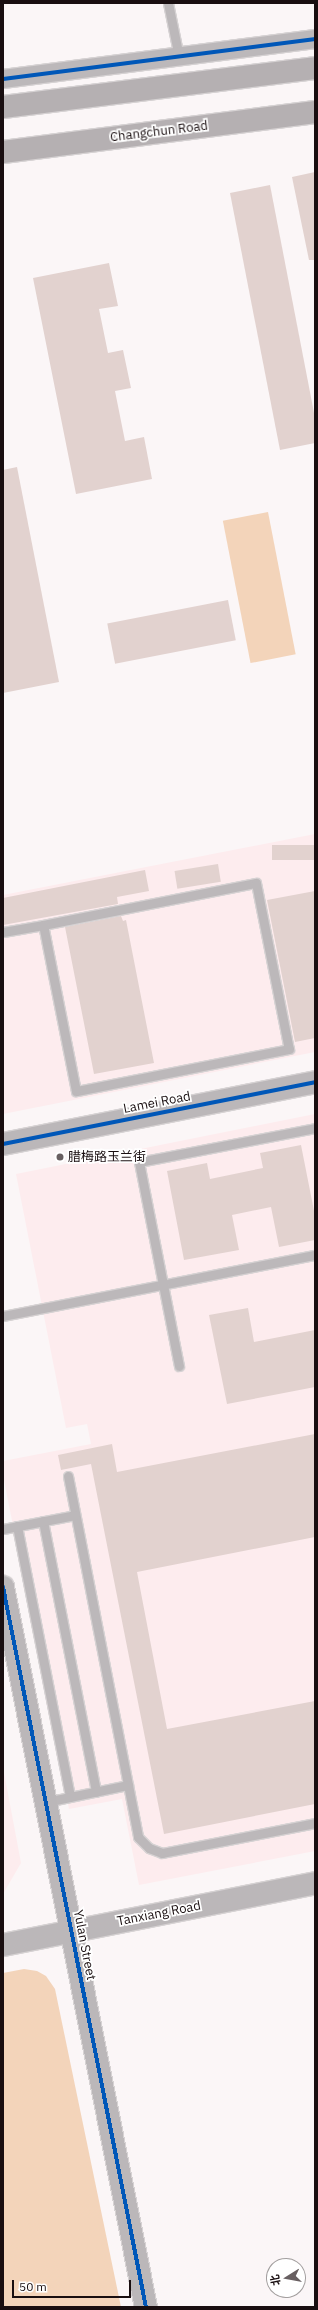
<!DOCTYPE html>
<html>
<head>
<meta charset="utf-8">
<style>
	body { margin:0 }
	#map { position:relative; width:318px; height:2310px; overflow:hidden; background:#fbf6f7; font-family:"IBM Plex Sans","Noto Sans SC",sans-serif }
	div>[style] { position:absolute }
	.built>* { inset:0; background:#fdecee }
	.green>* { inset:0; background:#f3d4ba; transform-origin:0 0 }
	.building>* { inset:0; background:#e2d2cf; transform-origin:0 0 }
	.roads { filter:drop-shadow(1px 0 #d6d2d3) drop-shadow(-1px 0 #d6d2d3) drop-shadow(0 1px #d6d2d3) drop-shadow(0 -1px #d6d2d3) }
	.lane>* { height:9px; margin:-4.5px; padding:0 4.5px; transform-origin:4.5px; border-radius:4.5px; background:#bcb8ba }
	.street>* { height:18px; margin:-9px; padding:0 9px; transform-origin:9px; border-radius:9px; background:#bcb8ba }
	.secondary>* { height:22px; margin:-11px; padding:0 11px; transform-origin:11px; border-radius:11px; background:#bbb7b9 }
	.primary>* { height:22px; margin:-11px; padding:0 11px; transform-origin:11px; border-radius:11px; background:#b5b0b2 }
	.cycleway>* { height:4px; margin:-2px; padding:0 2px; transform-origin:2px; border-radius:2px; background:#0057b8 }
	.dots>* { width:11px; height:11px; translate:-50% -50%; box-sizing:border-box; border:2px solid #fff; border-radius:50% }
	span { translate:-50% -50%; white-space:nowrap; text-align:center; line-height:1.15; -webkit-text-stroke:3.5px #fff; paint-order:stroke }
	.street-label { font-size:13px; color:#190e10 }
	.poi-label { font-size:13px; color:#190e10 }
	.left { translate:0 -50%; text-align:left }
	.frame { position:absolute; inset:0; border:4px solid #190e10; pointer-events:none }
	.north { position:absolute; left:266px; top:2258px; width:40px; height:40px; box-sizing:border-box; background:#fff; border:1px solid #a39f9f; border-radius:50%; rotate:259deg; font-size:11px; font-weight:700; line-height:16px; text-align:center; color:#190e10 }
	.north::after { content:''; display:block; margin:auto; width:14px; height:18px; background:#685f61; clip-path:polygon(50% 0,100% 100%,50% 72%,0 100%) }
	.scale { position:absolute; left:12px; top:2280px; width:119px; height:18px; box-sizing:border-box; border:2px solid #190e10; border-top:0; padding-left:5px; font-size:12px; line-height:14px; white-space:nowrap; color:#190e10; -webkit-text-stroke:3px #fff; paint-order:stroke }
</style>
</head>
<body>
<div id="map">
	<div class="built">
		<div style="clip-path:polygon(315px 834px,315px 1052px,3px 1114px,3px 895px)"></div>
		<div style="clip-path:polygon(315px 1114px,315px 1851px,139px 1885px,122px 1799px,69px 1809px,3px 1475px,3px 1461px,91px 1444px,87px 1424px,66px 1428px,16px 1174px)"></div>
		<div style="clip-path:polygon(3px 1767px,21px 1863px,3px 1894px)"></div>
	</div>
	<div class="green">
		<div style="left:268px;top:512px;width:145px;height:46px;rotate:79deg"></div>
		<div style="clip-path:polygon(24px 1969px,37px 1971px,46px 1976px,55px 1989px,121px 2307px,3px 2307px,3px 1973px)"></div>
	</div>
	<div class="building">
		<div style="clip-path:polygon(315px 172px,315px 260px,309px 260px,292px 177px)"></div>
		<div style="clip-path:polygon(270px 185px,315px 418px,315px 443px,280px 450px,230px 193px)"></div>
		<div style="clip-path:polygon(109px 263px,118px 306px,99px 309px,108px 353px,123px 350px,131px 388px,115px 391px,125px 441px,144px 437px,152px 479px,76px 494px,33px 278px)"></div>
		<div style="clip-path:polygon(17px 467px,59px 682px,3px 693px,3px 470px)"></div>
		<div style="left:228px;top:600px;width:41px;height:123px;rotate:79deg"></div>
		<div style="left:315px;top:845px;width:15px;height:43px;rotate:90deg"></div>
		<div style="left:218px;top:864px;width:18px;height:44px;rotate:81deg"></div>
		<div style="clip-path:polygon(145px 870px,149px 891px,117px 897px,118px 904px,3px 925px,3px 898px)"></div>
		<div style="clip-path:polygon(315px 891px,315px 1038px,295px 1042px,267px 900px)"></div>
		<div style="clip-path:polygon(121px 916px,123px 921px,126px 920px,154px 1063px,94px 1074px,65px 927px)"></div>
		<div style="clip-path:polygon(301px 1145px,315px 1216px,315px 1240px,279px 1247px,271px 1207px,232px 1215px,239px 1250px,184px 1260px,167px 1171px,207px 1163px,210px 1179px,263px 1168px,260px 1153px)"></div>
		<div style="clip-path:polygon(248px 1308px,254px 1342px,315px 1330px,315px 1387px,227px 1404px,209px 1315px)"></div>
		<div style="clip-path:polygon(315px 1434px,315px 1537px,137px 1572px,167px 1729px,315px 1701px,315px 1804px,164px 1834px,91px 1464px,61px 1470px,58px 1455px,112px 1444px,117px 1472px)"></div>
	</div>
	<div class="roads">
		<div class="lane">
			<div style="left:168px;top:3px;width:55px;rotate:78.5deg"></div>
			<div style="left:3px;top:932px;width:41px;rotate:-9.9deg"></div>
			<div style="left:43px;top:925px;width:217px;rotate:-11.2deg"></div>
			<div style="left:256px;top:883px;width:169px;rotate:78.8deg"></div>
			<div style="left:289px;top:1049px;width:217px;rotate:168.8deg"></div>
			<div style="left:76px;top:1091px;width:169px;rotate:-101.2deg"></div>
			<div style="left:3px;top:1316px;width:318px;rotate:-11.1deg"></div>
			<div style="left:179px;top:1366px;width:208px;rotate:-101.1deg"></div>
			<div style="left:139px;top:1162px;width:179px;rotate:-10.9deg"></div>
			<div style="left:68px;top:1476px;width:368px;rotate:79deg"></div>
			<div style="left:138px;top:1837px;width:16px;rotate:45deg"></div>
			<div style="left:149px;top:1848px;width:14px;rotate:21deg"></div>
			<div style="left:162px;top:1853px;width:156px;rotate:-11.1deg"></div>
			<div style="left:43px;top:1521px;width:276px;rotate:78.9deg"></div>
			<div style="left:17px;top:1526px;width:276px;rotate:78.9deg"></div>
			<div style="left:3px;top:1529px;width:73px;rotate:-11deg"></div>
			<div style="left:46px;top:1802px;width:84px;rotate:-11.7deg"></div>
		</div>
		<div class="street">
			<div style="left:3px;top:79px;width:315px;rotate:-7.3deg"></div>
		</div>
		<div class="secondary">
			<div style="left:3px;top:1144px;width:318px;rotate:-11.2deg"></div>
			<div style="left:3px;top:1587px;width:734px;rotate:78.77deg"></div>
			<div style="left:3px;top:1945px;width:318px;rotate:-11.2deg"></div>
		</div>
		<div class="primary">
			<div style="left:3px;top:107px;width:314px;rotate:-7.1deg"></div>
			<div style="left:3px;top:152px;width:315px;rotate:-7.3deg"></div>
		</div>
	</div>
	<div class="cycleway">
		<div style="left:3px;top:79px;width:315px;rotate:-7.3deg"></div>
		<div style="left:3px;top:1144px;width:318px;rotate:-11.2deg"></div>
		<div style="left:3px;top:1587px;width:734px;rotate:78.77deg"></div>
	</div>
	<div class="dots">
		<div style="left:60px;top:1157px;background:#685f61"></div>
	</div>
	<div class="street-label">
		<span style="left:159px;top:132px;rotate:-7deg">Changchun Road</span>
		<span style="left:157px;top:1103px;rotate:-11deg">Lamei Road</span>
		<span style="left:159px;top:1914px;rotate:-11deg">Tanxiang Road</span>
		<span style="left:84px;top:1945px;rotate:79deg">Yulan Street</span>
	</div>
	<div class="poi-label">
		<span class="left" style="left:68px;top:1157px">腊梅路玉兰街</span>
	</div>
	<div class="frame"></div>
	<div class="north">北</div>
	<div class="scale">50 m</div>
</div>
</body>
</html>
